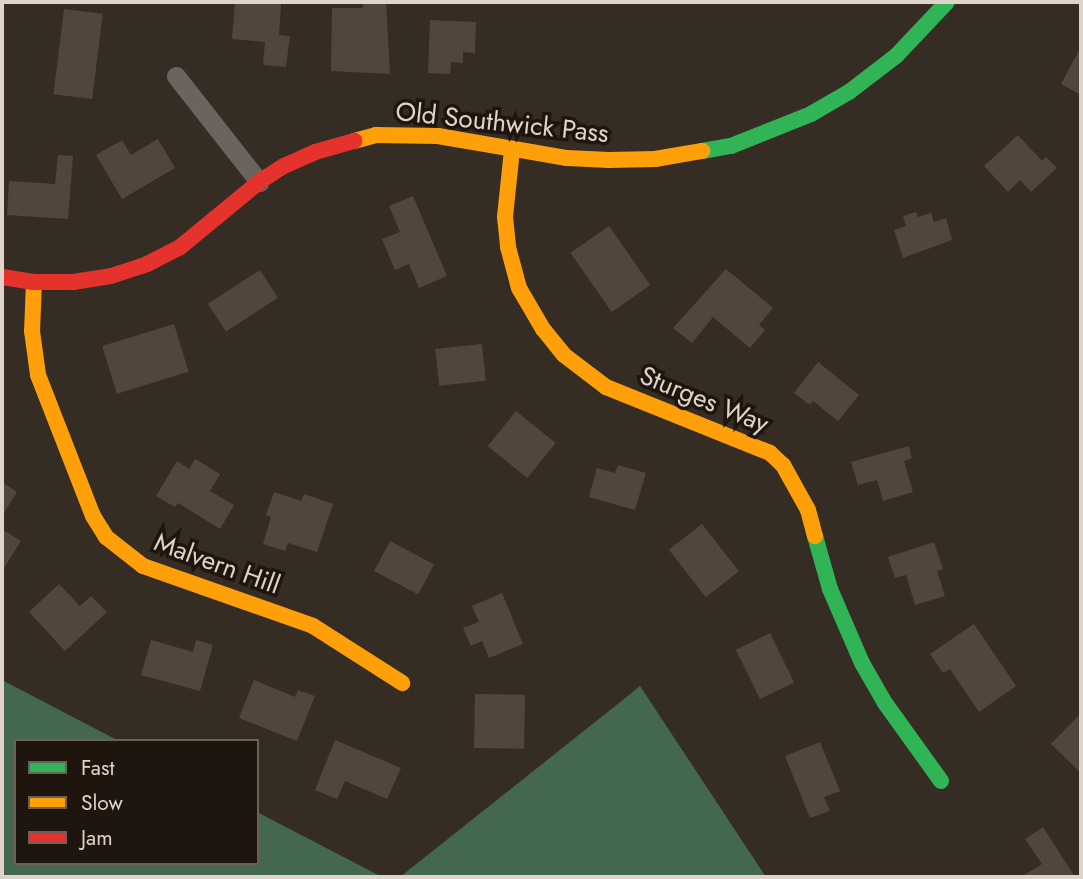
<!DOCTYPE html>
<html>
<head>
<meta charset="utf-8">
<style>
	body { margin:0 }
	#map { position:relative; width:1083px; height:879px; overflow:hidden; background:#352c23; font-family:Jost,sans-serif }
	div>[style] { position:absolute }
	.forest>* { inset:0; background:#43684e }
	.building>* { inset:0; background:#52463c; transform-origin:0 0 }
	.street>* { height:19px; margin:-9.5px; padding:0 9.5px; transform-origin:9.5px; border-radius:9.5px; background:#6b635e }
	.fast>* { height:16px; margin:-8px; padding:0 8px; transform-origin:8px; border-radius:8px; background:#30b455 }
	.slow>* { height:16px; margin:-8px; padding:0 8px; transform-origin:8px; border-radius:8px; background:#ff9f0a }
	.jam>* { height:16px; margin:-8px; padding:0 8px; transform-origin:8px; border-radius:8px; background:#e5322d }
	span { translate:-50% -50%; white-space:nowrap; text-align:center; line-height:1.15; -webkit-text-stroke:7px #1e150e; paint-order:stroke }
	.street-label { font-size:26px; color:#e0d4ca }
	.frame { position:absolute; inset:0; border:4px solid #e0d4ca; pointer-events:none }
	.legend { position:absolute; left:14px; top:739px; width:245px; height:126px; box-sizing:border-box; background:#1e150e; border:2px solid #6c6159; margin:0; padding:9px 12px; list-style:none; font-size:21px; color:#e0d4ca }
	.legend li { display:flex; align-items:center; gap:14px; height:35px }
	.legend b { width:35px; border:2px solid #6c6159 }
</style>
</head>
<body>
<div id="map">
	<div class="forest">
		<div style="clip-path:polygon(2px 680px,119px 741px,16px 741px,16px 863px,257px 863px,257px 812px,382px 877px,2px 877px)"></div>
		<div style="clip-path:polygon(640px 686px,766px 877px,400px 877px,629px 695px)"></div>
	</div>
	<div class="building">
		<div style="clip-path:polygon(235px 2px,281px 4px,279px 35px,290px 36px,286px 67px,263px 65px,265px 42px,232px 39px)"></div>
		<div style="clip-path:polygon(363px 2px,386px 2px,390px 74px,331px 71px,332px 8px,363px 8px)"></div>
		<div style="left:64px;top:9px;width:39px;height:86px;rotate:7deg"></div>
		<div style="clip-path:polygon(430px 20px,476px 22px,475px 53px,463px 52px,463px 63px,451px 62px,450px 74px,428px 73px)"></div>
		<div style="clip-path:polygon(1081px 47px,1081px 95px,1061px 84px)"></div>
		<div style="clip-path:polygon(1018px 135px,1042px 161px,1046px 157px,1057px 168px,1031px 192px,1020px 180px,1008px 192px,984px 166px)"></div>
		<div style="clip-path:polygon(158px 139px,175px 168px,122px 199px,96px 155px,122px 140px,131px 155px)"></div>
		<div style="clip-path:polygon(58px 155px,73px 156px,68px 219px,7px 215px,9px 181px,55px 184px)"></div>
		<div style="clip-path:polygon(413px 196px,447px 276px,419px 288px,409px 264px,395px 270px,382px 239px,400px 232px,389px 206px)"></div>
		<div style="clip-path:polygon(916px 212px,918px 217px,931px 213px,934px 222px,946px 218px,952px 240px,903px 258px,894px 230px,906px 226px,903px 216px)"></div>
		<div style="left:609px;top:226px;width:72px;height:47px;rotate:55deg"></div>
		<div style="clip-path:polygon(726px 269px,773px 308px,759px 325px,765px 330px,750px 348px,713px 317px,692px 343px,673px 328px)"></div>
		<div style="left:260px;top:270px;width:33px;height:62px;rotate:57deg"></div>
		<div style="left:174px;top:324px;width:50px;height:75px;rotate:73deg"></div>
		<div style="left:482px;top:344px;width:37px;height:47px;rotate:84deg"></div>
		<div style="clip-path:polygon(818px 362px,859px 395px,838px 421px,813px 401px,810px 405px,794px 393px)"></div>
		<div style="left:516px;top:411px;width:51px;height:45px;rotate:39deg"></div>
		<div style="clip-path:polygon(909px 446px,912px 458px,904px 461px,913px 492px,883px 501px,877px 480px,858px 485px,851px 462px)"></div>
		<div style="clip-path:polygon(195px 459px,220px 474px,210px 491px,234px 505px,220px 529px,178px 503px,175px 507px,156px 496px,177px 461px,189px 469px)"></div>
		<div style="clip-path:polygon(618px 465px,646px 473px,635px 510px,589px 497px,597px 468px,615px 473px)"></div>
		<div style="clip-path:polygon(2px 482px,17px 492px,2px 516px)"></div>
		<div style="clip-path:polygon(274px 492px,301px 501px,304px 494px,333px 504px,317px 552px,288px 543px,285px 551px,263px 544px,271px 517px,266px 515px)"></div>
		<div style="left:702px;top:524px;width:60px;height:42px;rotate:52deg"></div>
		<div style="clip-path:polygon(2px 529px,21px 541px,2px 571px)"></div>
		<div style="left:390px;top:541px;width:50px;height:34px;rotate:28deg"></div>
		<div style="clip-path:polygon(934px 542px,943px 569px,937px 571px,945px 596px,915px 605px,906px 575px,895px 578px,888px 557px)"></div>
		<div style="clip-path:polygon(59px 584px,80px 606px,91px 596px,107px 612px,65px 651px,29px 612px)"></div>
		<div style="clip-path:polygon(502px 593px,523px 644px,489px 658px,482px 641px,471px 646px,463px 628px,479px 622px,472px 606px)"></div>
		<div style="clip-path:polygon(974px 624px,1016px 686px,979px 712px,950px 669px,943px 673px,930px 654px)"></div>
		<div style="left:770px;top:633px;width:55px;height:38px;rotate:64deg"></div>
		<div style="clip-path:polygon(151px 640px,193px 652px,196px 640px,213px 645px,200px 691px,141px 675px)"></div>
		<div style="clip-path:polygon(254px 680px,295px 697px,298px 690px,315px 696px,297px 741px,239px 718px)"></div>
		<div style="left:475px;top:694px;width:50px;height:54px;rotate:1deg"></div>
		<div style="clip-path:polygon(1081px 713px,1081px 773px,1051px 744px)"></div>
		<div style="clip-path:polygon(335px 740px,401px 768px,387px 799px,345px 781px,337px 799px,315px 790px)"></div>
		<div style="clip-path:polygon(820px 742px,840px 791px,824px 797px,830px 811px,810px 818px,785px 756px)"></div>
		<div style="clip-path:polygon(1043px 827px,1075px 877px,1021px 877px,1042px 864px,1025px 839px)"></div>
	</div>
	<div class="street">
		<div style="left:176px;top:76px;width:135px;rotate:51.9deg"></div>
	</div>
	<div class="fast">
		<div style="left:702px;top:151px;width:29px;rotate:-10deg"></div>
		<div style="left:731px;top:146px;width:86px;rotate:-21.8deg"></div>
		<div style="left:811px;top:114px;width:44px;rotate:-30.1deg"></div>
		<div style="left:849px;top:92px;width:59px;rotate:-37.5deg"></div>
		<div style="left:896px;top:56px;width:74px;rotate:-46.6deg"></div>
		<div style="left:815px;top:536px;width:55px;rotate:74.2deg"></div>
		<div style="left:830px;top:589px;width:81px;rotate:66.6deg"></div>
		<div style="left:862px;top:663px;width:46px;rotate:60.1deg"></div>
		<div style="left:885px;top:703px;width:96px;rotate:54.3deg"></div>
	</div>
	<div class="slow">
		<div style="left:354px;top:141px;width:23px;rotate:-15deg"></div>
		<div style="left:376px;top:135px;width:62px;rotate:0.9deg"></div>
		<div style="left:438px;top:136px;width:131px;rotate:9.7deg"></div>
		<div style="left:567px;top:158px;width:42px;rotate:2.7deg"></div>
		<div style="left:609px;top:160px;width:46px;rotate:-1.2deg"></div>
		<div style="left:655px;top:159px;width:48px;rotate:-9.7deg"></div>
		<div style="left:512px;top:150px;width:67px;rotate:96deg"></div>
		<div style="left:505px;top:217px;width:30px;rotate:84deg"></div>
		<div style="left:508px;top:247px;width:42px;rotate:75deg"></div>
		<div style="left:519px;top:288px;width:48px;rotate:59.7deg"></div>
		<div style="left:543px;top:329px;width:33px;rotate:51deg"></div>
		<div style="left:564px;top:355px;width:53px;rotate:37.3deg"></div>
		<div style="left:606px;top:387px;width:177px;rotate:21.9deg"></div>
		<div style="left:770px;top:453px;width:18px;rotate:43deg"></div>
		<div style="left:783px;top:465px;width:51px;rotate:60.9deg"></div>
		<div style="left:808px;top:510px;width:27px;rotate:75deg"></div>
		<div style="left:34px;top:282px;width:49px;rotate:92.3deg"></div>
		<div style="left:32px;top:331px;width:44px;rotate:82.2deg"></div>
		<div style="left:38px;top:375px;width:151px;rotate:68.7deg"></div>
		<div style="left:93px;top:516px;width:25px;rotate:58deg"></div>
		<div style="left:106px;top:537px;width:47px;rotate:38.1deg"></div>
		<div style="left:143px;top:566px;width:180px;rotate:19.4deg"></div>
		<div style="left:313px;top:626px;width:106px;rotate:32.6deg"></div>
	</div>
	<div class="jam">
		<div style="left:2px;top:277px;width:32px;rotate:9deg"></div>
		<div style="left:34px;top:282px;width:39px"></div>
		<div style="left:73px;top:282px;width:38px;rotate:-9deg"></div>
		<div style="left:111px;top:276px;width:38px;rotate:-18deg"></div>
		<div style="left:147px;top:264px;width:36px;rotate:-27deg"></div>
		<div style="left:179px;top:248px;width:104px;rotate:-39.5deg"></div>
		<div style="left:259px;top:182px;width:30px;rotate:-33deg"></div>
		<div style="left:284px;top:166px;width:34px;rotate:-24deg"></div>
		<div style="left:315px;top:152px;width:41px;rotate:-15.8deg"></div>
	</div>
	<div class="street-label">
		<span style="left:502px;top:123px;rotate:6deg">Old Southwick Pass</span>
		<span style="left:704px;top:400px;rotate:22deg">Sturges Way</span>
		<span style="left:217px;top:564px;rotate:20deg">Malvern Hill</span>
	</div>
	<div class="frame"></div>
	<ul class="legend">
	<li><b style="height:9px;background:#30b455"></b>Fast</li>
	<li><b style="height:9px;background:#ff9f0a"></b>Slow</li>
	<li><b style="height:9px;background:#e5322d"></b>Jam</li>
	</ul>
</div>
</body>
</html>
